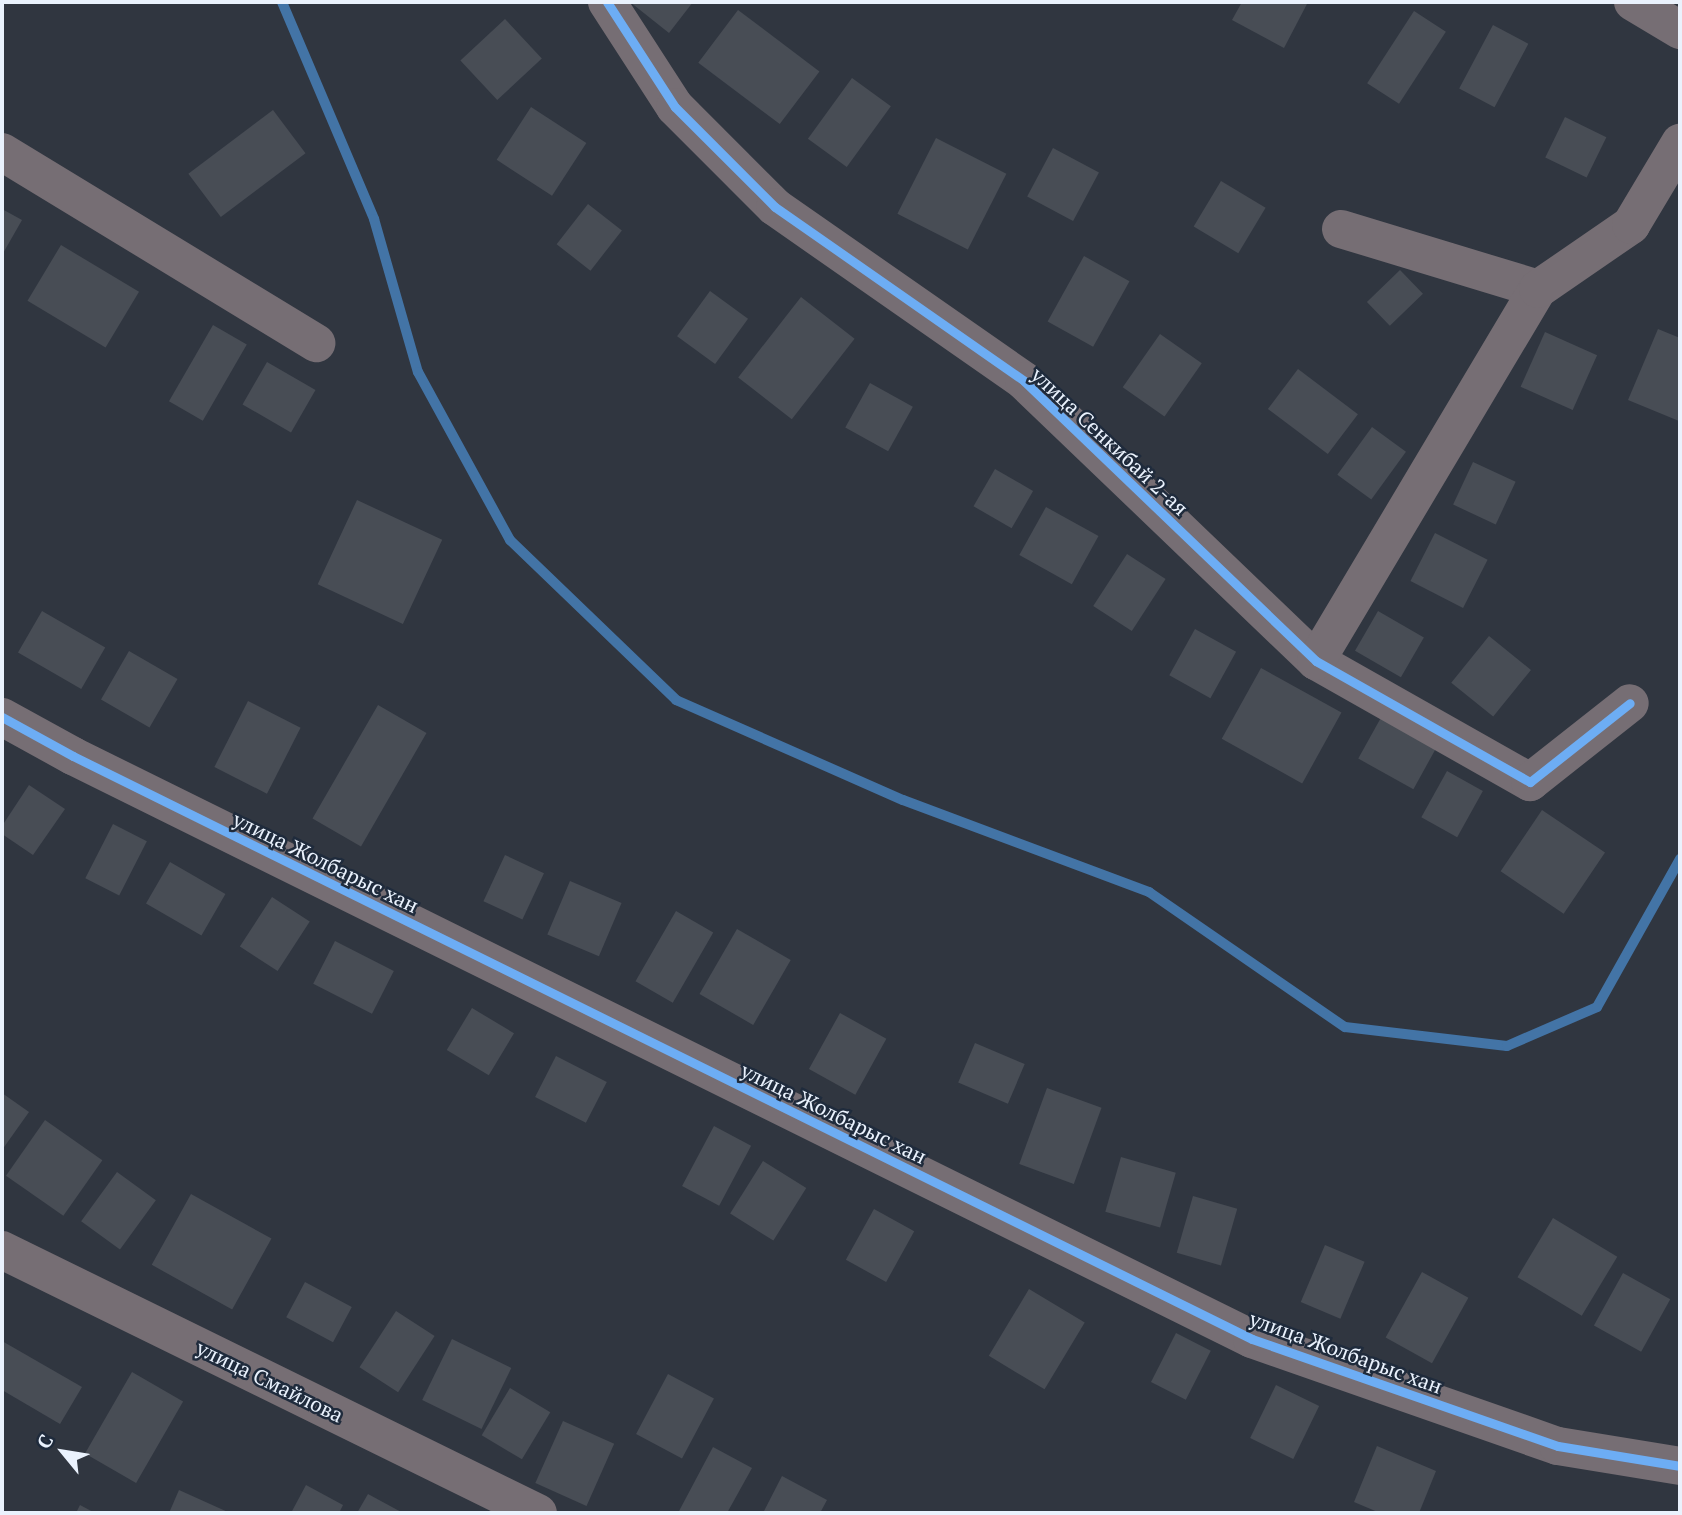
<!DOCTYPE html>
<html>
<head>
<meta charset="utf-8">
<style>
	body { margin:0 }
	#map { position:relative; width:1682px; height:1515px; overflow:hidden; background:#303640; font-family:"PT Serif",serif }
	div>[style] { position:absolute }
	.stream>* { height:10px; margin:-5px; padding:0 5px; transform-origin:5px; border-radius:5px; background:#4374a6 }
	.building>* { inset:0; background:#484d55; transform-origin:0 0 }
	.minor>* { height:38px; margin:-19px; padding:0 19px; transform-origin:19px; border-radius:19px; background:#766e74 }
	.cycleway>* { height:9px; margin:-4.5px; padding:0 4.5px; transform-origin:4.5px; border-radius:4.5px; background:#6dadf4 }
	span { translate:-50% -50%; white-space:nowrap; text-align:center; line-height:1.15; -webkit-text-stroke:5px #1f2b3c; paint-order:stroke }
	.street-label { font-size:21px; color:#eaf2fd }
	.frame { position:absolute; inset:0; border:4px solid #eaf2fd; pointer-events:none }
	.north { position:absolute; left:28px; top:1417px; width:70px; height:70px; -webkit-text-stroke:5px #1f2b3c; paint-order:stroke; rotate:300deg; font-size:19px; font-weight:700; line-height:28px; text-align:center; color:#eaf2fd }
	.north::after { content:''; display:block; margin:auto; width:24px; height:32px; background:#eaf2fd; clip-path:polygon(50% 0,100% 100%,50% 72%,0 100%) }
</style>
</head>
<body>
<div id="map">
	<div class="stream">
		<div style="left:282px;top:2px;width:236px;rotate:67deg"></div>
		<div style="left:374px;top:219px;width:159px;rotate:74deg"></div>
		<div style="left:418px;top:372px;width:192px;rotate:61.3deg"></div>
		<div style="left:510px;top:540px;width:231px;rotate:43.9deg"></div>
		<div style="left:676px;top:700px;width:248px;rotate:23.8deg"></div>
		<div style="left:903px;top:800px;width:263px;rotate:20.5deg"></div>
		<div style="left:1149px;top:892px;width:238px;rotate:34.6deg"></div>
		<div style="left:1345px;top:1027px;width:163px;rotate:6.7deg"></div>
		<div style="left:1507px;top:1046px;width:98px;rotate:-23.4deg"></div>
		<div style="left:1597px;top:1007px;width:170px;rotate:-60.7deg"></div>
	</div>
	<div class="building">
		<div style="clip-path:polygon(630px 2px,693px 2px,669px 33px)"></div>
		<div style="clip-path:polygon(1242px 2px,1308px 2px,1284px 48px,1232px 20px)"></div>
		<div style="left:738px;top:10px;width:102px;height:66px;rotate:37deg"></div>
		<div style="left:1414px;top:11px;width:38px;height:86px;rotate:33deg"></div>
		<div style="left:505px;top:19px;width:54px;height:61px;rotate:47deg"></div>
		<div style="left:1493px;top:25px;width:40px;height:72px;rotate:28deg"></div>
		<div style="left:852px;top:78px;width:48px;height:75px;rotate:36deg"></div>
		<div style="left:531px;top:107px;width:66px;height:63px;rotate:33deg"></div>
		<div style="left:273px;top:110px;width:54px;height:106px;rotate:53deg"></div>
		<div style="left:1565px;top:117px;width:46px;height:45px;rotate:26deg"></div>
		<div style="left:936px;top:138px;width:79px;height:85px;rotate:27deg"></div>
		<div style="left:1053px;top:148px;width:52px;height:55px;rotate:28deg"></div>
		<div style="left:1221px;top:181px;width:52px;height:53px;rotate:31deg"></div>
		<div style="left:588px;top:204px;width:43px;height:51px;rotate:38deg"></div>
		<div style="clip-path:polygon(2px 209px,22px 220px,2px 255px)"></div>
		<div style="left:61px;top:245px;width:91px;height:65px;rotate:31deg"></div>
		<div style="left:1084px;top:256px;width:52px;height:75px;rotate:29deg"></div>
		<div style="left:1400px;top:270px;width:33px;height:46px;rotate:46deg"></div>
		<div style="left:710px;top:291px;width:47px;height:56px;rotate:36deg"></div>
		<div style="left:801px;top:297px;width:68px;height:102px;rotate:38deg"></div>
		<div style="left:213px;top:325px;width:39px;height:88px;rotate:30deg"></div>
		<div style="clip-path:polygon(1658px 329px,1680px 338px,1679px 421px,1628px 400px)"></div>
		<div style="left:1545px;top:332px;width:57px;height:60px;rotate:24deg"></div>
		<div style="left:1160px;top:334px;width:51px;height:65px;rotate:35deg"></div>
		<div style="left:267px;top:362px;width:56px;height:49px;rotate:30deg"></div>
		<div style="left:1298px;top:369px;width:75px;height:50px;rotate:37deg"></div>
		<div style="left:870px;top:383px;width:49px;height:51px;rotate:29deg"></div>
		<div style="left:1372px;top:427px;width:42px;height:59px;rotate:36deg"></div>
		<div style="left:1473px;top:462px;width:47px;height:47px;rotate:25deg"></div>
		<div style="left:995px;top:469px;width:44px;height:43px;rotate:30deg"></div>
		<div style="left:357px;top:500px;width:94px;height:93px;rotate:25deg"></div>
		<div style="left:1046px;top:507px;width:60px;height:55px;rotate:29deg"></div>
		<div style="left:1435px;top:533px;width:59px;height:54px;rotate:27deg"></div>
		<div style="left:1127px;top:554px;width:46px;height:62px;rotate:33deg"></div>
		<div style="left:42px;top:611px;width:73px;height:48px;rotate:30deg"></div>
		<div style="left:1378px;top:611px;width:53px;height:46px;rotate:30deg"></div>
		<div style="left:1195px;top:629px;width:47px;height:53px;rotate:29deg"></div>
		<div style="left:1489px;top:636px;width:54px;height:60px;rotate:39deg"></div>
		<div style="left:129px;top:651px;width:56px;height:56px;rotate:30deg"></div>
		<div style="left:1261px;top:668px;width:92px;height:81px;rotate:29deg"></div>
		<div style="left:248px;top:701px;width:59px;height:74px;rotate:27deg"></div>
		<div style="left:378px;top:705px;width:56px;height:131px;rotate:30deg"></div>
		<div style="left:1383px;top:714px;width:63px;height:51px;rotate:29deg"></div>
		<div style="left:1447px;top:771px;width:41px;height:53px;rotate:29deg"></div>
		<div style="clip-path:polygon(29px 785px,65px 809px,33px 855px,2px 834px,2px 826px)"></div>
		<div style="left:1542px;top:810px;width:76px;height:74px;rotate:34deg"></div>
		<div style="left:113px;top:824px;width:38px;height:61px;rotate:27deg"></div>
		<div style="left:505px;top:855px;width:43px;height:51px;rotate:25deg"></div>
		<div style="left:170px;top:862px;width:64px;height:48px;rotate:30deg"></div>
		<div style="left:570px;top:881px;width:56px;height:58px;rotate:23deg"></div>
		<div style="left:272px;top:897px;width:45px;height:59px;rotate:33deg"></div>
		<div style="left:676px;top:911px;width:43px;height:81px;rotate:30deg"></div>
		<div style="left:737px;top:929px;width:62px;height:75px;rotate:30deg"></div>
		<div style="left:335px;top:941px;width:66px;height:48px;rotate:27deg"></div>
		<div style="left:472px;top:1008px;width:49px;height:49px;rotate:31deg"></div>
		<div style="left:840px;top:1013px;width:53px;height:64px;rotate:29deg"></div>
		<div style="left:975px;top:1043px;width:54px;height:43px;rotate:23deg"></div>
		<div style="left:556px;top:1056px;width:57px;height:46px;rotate:27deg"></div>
		<div style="left:1047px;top:1088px;width:58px;height:81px;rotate:20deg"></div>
		<div style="clip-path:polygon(2px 1093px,29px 1112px,2px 1150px)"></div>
		<div style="left:45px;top:1120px;width:70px;height:68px;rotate:35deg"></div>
		<div style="left:714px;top:1126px;width:42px;height:68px;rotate:28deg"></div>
		<div style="left:1121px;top:1157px;width:57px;height:57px;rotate:16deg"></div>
		<div style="left:763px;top:1161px;width:51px;height:62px;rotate:32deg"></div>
		<div style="left:117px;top:1172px;width:48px;height:61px;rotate:36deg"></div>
		<div style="left:191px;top:1194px;width:92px;height:81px;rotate:29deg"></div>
		<div style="left:1193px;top:1196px;width:46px;height:59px;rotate:16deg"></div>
		<div style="left:874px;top:1209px;width:46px;height:58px;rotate:29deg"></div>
		<div style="left:1553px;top:1218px;width:75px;height:69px;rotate:31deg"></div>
		<div style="left:1325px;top:1245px;width:43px;height:62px;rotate:23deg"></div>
		<div style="left:1422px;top:1272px;width:53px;height:75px;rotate:29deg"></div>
		<div style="left:1623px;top:1273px;width:54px;height:60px;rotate:29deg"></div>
		<div style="left:305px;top:1282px;width:53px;height:40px;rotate:28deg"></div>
		<div style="left:1029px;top:1289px;width:65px;height:78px;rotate:31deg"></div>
		<div style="left:396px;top:1311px;width:46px;height:67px;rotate:33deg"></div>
		<div style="left:1176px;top:1333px;width:39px;height:55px;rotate:27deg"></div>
		<div style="left:452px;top:1339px;width:66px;height:68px;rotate:26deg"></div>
		<div style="clip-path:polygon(2px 1341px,82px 1387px,60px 1424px,2px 1390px)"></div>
		<div style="left:132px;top:1372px;width:59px;height:94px;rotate:30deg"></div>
		<div style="left:668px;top:1374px;width:52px;height:68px;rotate:28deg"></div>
		<div style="left:1276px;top:1385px;width:48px;height:59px;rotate:26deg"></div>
		<div style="left:510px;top:1388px;width:47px;height:55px;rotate:31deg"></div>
		<div style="left:563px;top:1421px;width:56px;height:68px;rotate:24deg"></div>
		<div style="clip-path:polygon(1377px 1446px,1436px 1471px,1419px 1513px,1380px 1513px,1354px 1502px)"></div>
		<div style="clip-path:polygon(713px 1447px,752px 1468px,727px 1513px,678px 1513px)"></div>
		<div style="clip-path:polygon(782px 1476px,827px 1500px,820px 1513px,763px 1513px)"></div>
		<div style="clip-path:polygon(306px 1485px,343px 1505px,339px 1513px,291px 1513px)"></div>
		<div style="clip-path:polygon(179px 1490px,230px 1513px,169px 1513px)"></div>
		<div style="clip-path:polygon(368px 1494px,403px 1513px,357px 1513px)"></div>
		<div style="clip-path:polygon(80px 1505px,95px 1513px,76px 1513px)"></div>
	</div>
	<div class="minor">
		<div style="left:607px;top:2px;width:125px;rotate:57.1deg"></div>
		<div style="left:675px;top:107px;width:141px;rotate:45deg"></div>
		<div style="left:775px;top:207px;width:304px;rotate:34.9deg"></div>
		<div style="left:1024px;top:381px;width:405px;rotate:43.8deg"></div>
		<div style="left:1316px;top:661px;width:246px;rotate:29.5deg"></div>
		<div style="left:1530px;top:782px;width:127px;rotate:-38.3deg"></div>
		<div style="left:1633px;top:2px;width:55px;rotate:30.8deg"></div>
		<div style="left:2px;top:152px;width:368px;rotate:31.3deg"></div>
		<div style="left:1341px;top:229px;width:206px;rotate:16.9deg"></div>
		<div style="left:1316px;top:661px;width:433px;rotate:-59.2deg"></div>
		<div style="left:1538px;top:289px;width:113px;rotate:-34.5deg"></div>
		<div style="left:1631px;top:225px;width:96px;rotate:-59.1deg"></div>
		<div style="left:2px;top:717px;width:81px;rotate:28.8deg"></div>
		<div style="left:73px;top:756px;width:1315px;rotate:26.31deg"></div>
		<div style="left:1252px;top:1339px;width:324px;rotate:19.3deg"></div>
		<div style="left:1558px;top:1446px;width:124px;rotate:9.3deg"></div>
		<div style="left:2px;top:1250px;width:597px;rotate:26.14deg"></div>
	</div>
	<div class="cycleway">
		<div style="left:607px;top:2px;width:125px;rotate:57.1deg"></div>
		<div style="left:675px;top:107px;width:141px;rotate:45deg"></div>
		<div style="left:775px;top:207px;width:304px;rotate:34.9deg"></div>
		<div style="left:1024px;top:381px;width:405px;rotate:43.8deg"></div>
		<div style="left:1316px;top:661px;width:246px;rotate:29.5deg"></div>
		<div style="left:1530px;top:782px;width:127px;rotate:-38.3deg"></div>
		<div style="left:2px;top:717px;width:81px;rotate:28.8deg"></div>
		<div style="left:73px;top:756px;width:1315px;rotate:26.31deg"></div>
		<div style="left:1252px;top:1339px;width:324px;rotate:19.3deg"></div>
		<div style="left:1558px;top:1446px;width:124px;rotate:9.3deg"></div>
	</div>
	<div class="street-label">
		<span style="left:1110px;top:441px;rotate:43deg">улица Сенкибай 2-ая</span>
		<span style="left:326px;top:862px;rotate:26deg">улица Жолбарыс хан</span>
		<span style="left:834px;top:1113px;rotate:26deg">улица Жолбарыс хан</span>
		<span style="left:1346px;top:1352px;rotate:20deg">улица Жолбарыс хан</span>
		<span style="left:270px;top:1381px;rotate:26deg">улица Смайлова</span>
	</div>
	<div class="frame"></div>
	<div class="north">С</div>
</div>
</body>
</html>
